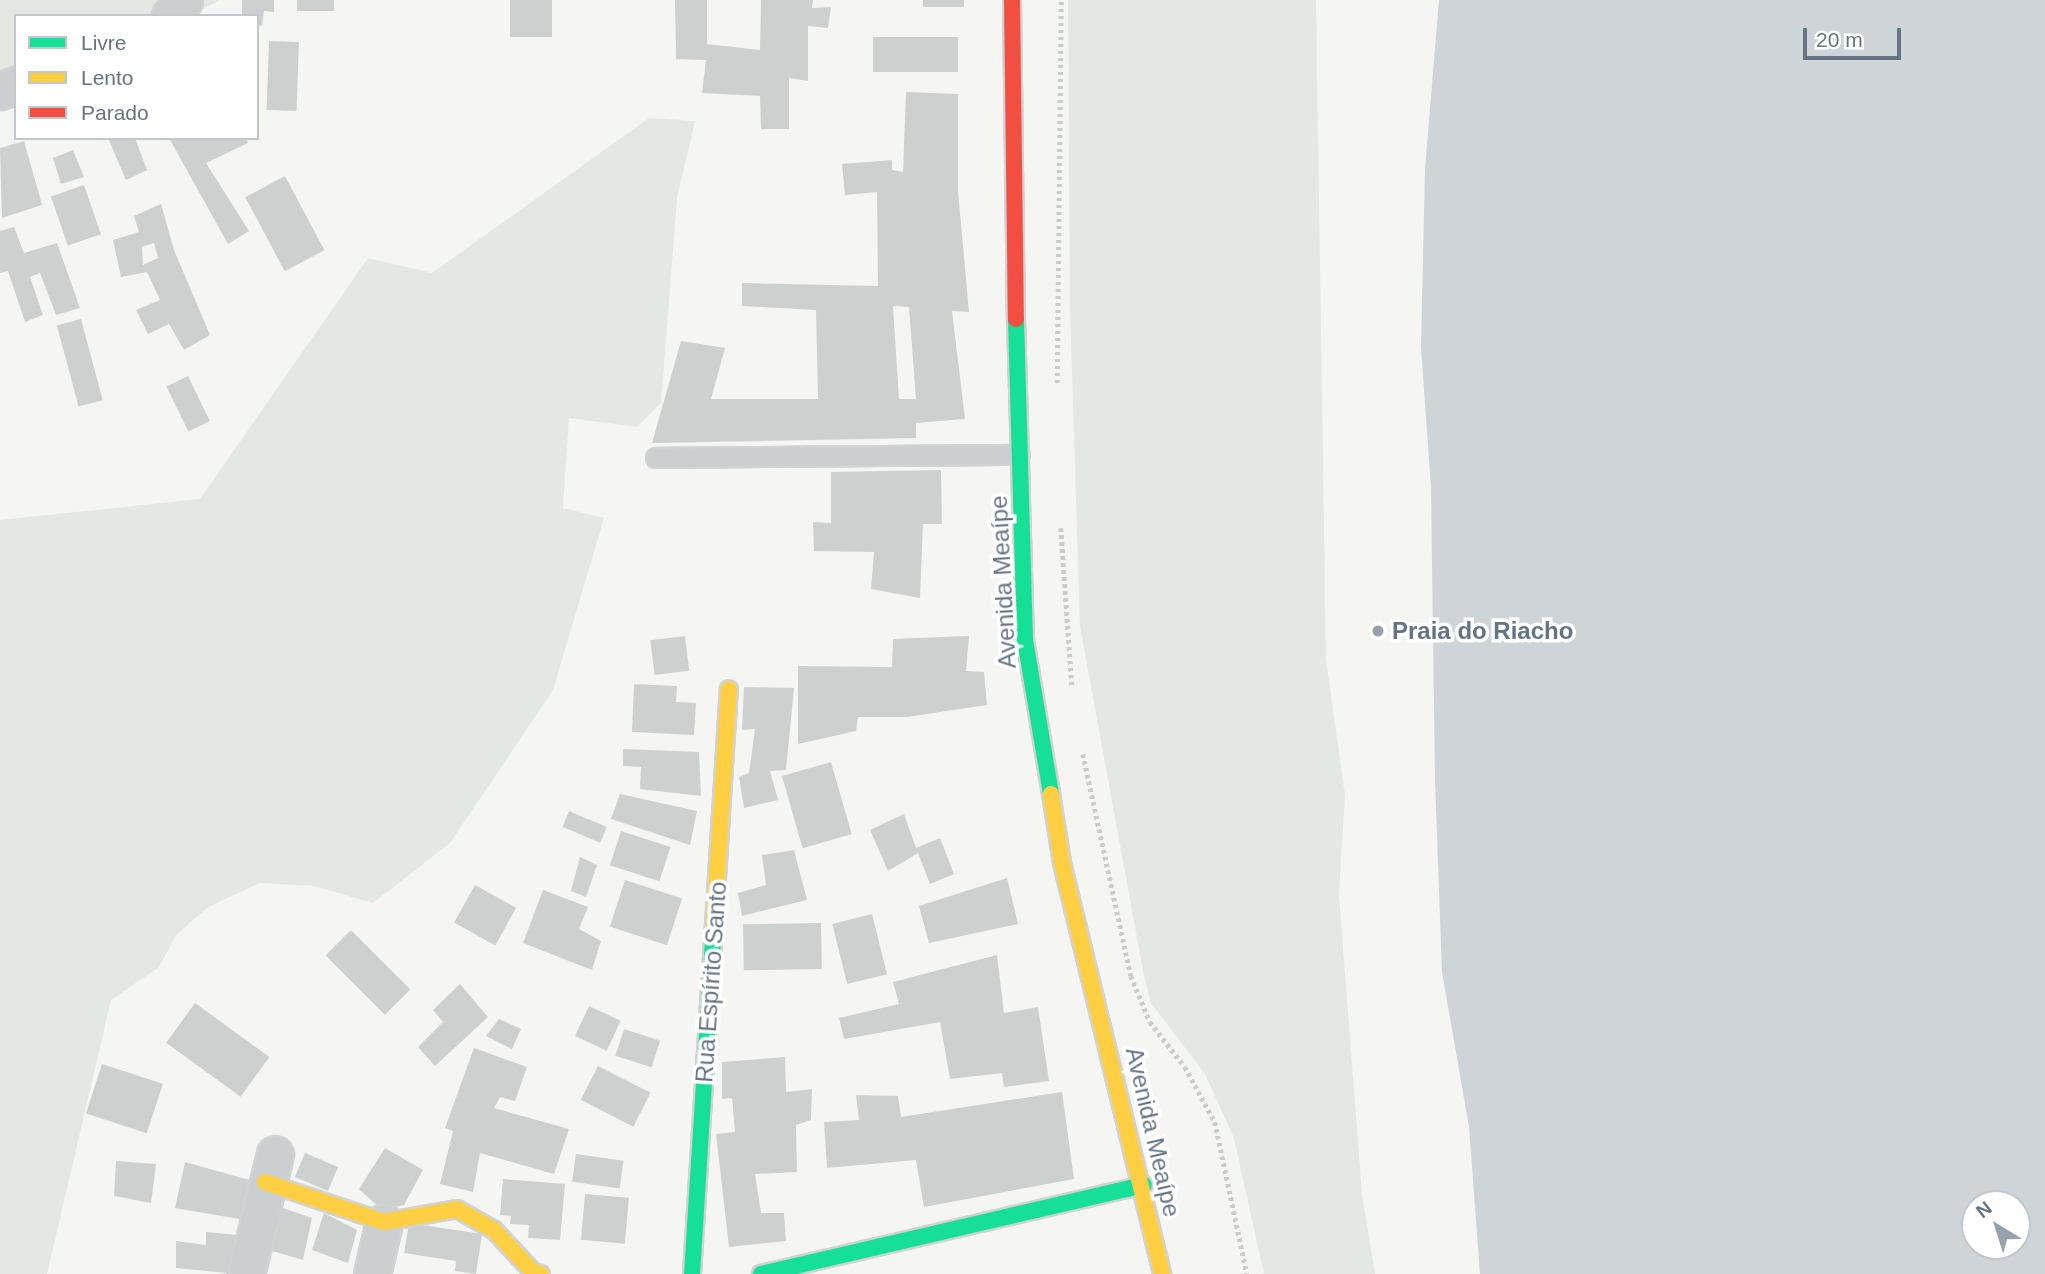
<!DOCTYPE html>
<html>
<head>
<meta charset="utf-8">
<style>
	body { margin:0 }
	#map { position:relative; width:2045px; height:1274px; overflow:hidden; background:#f5f5f4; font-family:Helvetica,sans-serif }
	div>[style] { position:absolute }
	.green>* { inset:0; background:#e4e8e2 }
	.water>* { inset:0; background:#ced5d9 }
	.building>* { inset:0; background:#ced0d0; transform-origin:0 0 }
	.path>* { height:4.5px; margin-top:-2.25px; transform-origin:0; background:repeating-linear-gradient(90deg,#cacbcb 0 3.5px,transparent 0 7px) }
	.roads { filter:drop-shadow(2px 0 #d0d2d3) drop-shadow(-2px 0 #d0d2d3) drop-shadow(0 2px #d0d2d3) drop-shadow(0 -2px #d0d2d3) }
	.lane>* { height:18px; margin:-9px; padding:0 9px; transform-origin:9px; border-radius:9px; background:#cccecf }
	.street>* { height:35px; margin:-17.5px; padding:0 17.5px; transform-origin:17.5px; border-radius:17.5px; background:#cccecf }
	.fast>* { height:16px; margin:-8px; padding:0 8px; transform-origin:8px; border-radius:8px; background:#16e098 }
	.slow>* { height:16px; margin:-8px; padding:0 8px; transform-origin:8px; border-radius:8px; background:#ffcf43 }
	.jam>* { height:16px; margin:-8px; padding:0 8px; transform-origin:8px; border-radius:8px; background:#f24e42 }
	.dots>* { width:19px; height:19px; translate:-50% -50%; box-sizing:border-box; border:4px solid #fff; border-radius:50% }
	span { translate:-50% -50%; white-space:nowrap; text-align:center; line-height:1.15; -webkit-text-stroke:7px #fff; paint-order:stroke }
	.street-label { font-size:24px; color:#647485 }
	.poi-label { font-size:24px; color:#647485; font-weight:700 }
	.left { translate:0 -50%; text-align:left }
	.legend { position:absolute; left:14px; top:14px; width:245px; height:126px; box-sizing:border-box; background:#fff; border:2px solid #c1c7ce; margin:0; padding:9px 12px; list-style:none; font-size:21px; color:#647485 }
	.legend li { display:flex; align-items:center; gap:14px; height:35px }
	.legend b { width:35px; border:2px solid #c1c7ce }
	.north { position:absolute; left:1961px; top:1190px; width:70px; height:70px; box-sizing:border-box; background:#fff; border:2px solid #c1c7ce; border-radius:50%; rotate:322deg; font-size:19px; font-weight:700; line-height:28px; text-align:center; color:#647485 }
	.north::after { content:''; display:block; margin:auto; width:24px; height:32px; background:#97a1ac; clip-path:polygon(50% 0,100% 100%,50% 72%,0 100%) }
	.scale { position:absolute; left:1803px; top:28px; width:98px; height:32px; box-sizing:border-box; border:4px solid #647485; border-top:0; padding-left:9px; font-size:21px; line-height:24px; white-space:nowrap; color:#647485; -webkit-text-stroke:5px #fff; paint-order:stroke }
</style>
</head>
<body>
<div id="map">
	<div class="green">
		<div style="clip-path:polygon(0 0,220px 0,190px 16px,16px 16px,16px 100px,0 106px)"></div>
		<div style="clip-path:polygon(1068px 0,1316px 0,1326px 660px,1345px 795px,1339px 896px,1362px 1194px,1375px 1274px,1264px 1274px,1234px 1138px,1205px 1074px,1151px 1003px,1144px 976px,1080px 626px,1070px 310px)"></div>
		<div style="clip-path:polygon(649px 118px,695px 121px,677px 198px,661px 403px,637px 427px,569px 418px,563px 508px,604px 518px,553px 690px,450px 843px,373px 903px,314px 886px,260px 883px,208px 907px,177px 934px,159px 967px,111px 1000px,47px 1274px,0 1274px,0 520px,200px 499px,368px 258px,432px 273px)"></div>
	</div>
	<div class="water">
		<div style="clip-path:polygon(evenodd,1439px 0,2045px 0,2045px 1274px,1480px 1274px,1469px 1127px,1442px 972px,1435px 782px,1431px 488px,1421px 347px,1425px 169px,1439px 0,1975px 1204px,2017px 1204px,2017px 1246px,1975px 1246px,1975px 1204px)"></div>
	</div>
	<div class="building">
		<div style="clip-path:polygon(242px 0,274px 0,274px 12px,264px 11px,262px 26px,257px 25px,257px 16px,242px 16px)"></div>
		<div style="left:297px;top:0;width:37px;height:11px"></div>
		<div style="left:510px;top:0;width:42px;height:37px"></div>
		<div style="clip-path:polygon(675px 0,707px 0,707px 44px,760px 50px,761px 0,813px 0,812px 8px,831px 7px,828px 28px,808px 26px,808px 81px,789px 78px,789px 129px,761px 129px,760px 96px,702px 93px,706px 60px,676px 59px)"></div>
		<div style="left:923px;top:0;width:41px;height:7px"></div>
		<div style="left:958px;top:37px;width:35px;height:85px;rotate:90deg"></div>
		<div style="left:269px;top:41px;width:30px;height:69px;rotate:2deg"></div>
		<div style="clip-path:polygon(evenodd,906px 92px,958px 94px,958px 191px,969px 312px,952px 311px,965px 419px,916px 423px,916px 438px,652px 443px,681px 341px,725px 348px,711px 399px,818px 399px,816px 310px,742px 306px,742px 283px,878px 286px,877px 192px,845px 195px,842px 164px,892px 160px,892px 170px,903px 172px,906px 92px,893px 306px,909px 307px,916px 399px,899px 399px,893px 306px)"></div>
		<div style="clip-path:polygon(108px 138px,135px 138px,147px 170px,126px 180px)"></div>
		<div style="clip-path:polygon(169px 138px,246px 138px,248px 143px,206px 163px,249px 231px,228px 244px)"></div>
		<div style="clip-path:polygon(24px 141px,42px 205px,2px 218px,0 148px)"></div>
		<div style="clip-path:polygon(73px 150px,84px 177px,61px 184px,53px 158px)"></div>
		<div style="left:285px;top:176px;width:84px;height:45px;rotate:62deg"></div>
		<div style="left:84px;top:185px;width:52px;height:35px;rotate:71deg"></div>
		<div style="clip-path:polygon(evenodd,161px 204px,174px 250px,210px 335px,184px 350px,169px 324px,148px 334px,136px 310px,160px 300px,147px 272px,121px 277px,113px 240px,139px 232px,134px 216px,161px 204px,154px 243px,158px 258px,143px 265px,142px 247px,154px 243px)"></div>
		<div style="clip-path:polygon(14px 227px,24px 253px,57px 243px,80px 308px,56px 315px,40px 273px,30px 277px,43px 315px,25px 322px,8px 271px,0 273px,0 231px)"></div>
		<div style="left:81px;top:319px;width:84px;height:25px;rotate:75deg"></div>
		<div style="left:188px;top:376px;width:50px;height:24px;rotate:64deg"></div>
		<div style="clip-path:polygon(941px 470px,942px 524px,923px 524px,920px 598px,871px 589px,874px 552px,814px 551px,813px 522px,831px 523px,831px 472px)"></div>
		<div style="left:685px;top:636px;width:35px;height:35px;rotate:83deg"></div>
		<div style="clip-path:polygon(969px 636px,966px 671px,984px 672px,987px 705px,907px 717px,858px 717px,856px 731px,798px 744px,798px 666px,892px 667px,893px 639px)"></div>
		<div style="clip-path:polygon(634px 684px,677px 686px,676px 702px,696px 703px,694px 735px,632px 732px)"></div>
		<div style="clip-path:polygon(744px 687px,794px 688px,786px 770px,770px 771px,778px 800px,744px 808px,739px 777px,749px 773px,755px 729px,742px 730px)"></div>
		<div style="clip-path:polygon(623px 749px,699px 752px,701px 796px,640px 789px,641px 767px,623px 766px)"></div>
		<div style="left:831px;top:762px;width:75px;height:51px;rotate:74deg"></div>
		<div style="clip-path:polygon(620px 794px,697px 811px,690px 845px,611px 819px)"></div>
		<div style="left:569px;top:811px;width:41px;height:17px;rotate:23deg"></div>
		<div style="clip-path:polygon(904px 814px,916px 848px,940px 838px,954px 874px,930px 884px,918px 853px,888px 871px,870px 830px)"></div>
		<div style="left:621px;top:831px;width:52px;height:36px;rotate:18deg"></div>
		<div style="clip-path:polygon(794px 850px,807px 900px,742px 916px,738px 893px,766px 885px,762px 855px)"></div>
		<div style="clip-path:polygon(580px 857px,597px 865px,586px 897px,571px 891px)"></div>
		<div style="clip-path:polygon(1007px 878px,1018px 924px,929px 943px,919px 906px)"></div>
		<div style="left:625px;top:880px;width:60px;height:49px;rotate:18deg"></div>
		<div style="left:475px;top:885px;width:47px;height:43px;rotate:29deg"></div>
		<div style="clip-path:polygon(543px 890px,588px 907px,579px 929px,601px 941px,592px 970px,523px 943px)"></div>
		<div style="left:872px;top:914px;width:62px;height:41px;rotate:76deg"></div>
		<div style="left:821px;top:923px;width:46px;height:78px;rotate:89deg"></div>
		<div style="left:351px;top:930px;width:84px;height:36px;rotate:45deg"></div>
		<div style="clip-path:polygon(997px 955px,1004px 1013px,1038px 1007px,1049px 1081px,1004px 1087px,1002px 1073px,950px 1079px,940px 1022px,844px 1039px,839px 1018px,899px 1004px,893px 982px)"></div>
		<div style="clip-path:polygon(460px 984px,488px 1017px,435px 1066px,418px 1047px,443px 1022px,433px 1010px)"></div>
		<div style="left:195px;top:1003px;width:92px;height:49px;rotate:36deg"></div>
		<div style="left:589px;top:1006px;width:35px;height:33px;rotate:25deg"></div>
		<div style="clip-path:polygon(499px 1019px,521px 1029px,512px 1049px,486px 1036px)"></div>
		<div style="left:624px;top:1029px;width:38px;height:28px;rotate:18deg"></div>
		<div style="clip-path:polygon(474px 1048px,527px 1067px,515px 1101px,500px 1097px,494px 1108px,569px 1129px,554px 1174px,480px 1153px,473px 1192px,440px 1184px,453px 1131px,445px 1128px)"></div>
		<div style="clip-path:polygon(785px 1057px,786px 1092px,812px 1089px,811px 1120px,796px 1125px,797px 1172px,755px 1174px,761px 1213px,784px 1213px,786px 1241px,729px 1247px,716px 1134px,735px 1132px,732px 1098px,722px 1099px,722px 1062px)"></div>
		<div style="left:102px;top:1064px;width:64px;height:52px;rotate:18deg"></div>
		<div style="left:598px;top:1066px;width:59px;height:38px;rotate:27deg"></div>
		<div style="clip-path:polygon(1062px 1092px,1074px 1179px,924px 1207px,916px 1160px,827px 1168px,824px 1122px,859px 1120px,856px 1095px,898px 1096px,901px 1117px)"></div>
		<div style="clip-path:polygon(385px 1148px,423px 1170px,404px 1205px,382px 1210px,359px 1189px)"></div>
		<div style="left:305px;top:1153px;width:36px;height:26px;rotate:23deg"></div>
		<div style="left:576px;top:1154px;width:48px;height:28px;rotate:8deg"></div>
		<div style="clip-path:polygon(116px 1161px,156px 1164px,151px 1203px,114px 1196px)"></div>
		<div style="clip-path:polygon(185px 1162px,253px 1181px,245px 1220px,175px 1208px)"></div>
		<div style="clip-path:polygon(503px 1179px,565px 1184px,560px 1240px,528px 1238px,529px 1225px,510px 1224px,511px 1216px,500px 1215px)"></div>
		<div style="left:585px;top:1194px;width:44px;height:46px;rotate:5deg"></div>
		<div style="clip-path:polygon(277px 1206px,312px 1218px,303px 1260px,269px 1250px)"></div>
		<div style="clip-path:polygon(324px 1213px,357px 1230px,348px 1263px,312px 1250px)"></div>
		<div style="clip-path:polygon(409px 1223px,482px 1234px,476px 1274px,455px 1271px,456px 1261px,404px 1253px)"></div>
		<div style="clip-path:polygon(206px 1232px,238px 1235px,236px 1274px,176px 1268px,176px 1241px,206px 1245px)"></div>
	</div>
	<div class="path">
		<div style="left:1057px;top:383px;width:383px;rotate:-89.4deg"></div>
		<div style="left:1061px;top:528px;width:159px;rotate:86deg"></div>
		<div style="left:1083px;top:754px;width:227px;rotate:77.8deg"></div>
		<div style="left:1131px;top:976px;width:50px;rotate:67.6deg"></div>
		<div style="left:1150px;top:1022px;width:57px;rotate:52.1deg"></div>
		<div style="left:1185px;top:1067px;width:63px;rotate:61.4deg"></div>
		<div style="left:1215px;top:1122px;width:155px;rotate:78.1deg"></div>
	</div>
	<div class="roads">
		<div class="lane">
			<div style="left:656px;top:458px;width:364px;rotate:-0.5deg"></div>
		</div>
		<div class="street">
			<div style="left:170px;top:16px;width:21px;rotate:-49deg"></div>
			<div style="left:0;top:91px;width:17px;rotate:-21deg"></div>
			<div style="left:246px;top:1274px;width:123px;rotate:-76.4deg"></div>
			<div style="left:372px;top:1274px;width:53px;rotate:-77deg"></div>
		</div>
		<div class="fast">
			<div style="left:1016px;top:319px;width:321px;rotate:88.4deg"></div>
			<div style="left:1025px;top:640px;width:156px;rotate:80.4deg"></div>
			<div style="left:692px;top:1274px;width:350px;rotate:-86.4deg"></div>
			<div style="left:761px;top:1274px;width:393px;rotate:-13.1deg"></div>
		</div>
		<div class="slow">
			<div style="left:1051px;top:794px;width:70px;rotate:80.9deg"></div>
			<div style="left:1062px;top:863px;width:423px;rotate:76.3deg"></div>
			<div style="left:714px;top:925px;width:236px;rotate:-86.4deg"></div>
			<div style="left:265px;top:1182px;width:126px;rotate:18.6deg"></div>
			<div style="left:384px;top:1222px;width:74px;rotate:-10.1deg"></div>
			<div style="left:457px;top:1209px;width:43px;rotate:29.6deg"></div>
			<div style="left:494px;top:1230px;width:57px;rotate:47.1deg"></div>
			<div style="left:533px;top:1272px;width:8px;rotate:14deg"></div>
		</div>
		<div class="jam">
			<div style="left:1012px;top:0;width:319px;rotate:89.3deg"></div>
		</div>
	</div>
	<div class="dots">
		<div style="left:1378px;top:631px;background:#97a1ac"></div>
	</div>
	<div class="street-label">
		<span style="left:1003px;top:582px;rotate:-93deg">Avenida Meaípe</span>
		<span style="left:711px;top:982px;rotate:-86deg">Rua Espírito Santo</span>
		<span style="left:1153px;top:1132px;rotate:77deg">Avenida Meaípe</span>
	</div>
	<div class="poi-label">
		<span class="left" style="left:1392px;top:631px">Praia do Riacho</span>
	</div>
	<ul class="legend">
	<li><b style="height:9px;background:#16e098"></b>Livre</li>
	<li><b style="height:9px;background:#ffcf43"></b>Lento</li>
	<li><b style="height:9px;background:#f24e42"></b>Parado</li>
	</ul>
	<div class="north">N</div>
	<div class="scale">20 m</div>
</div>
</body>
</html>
